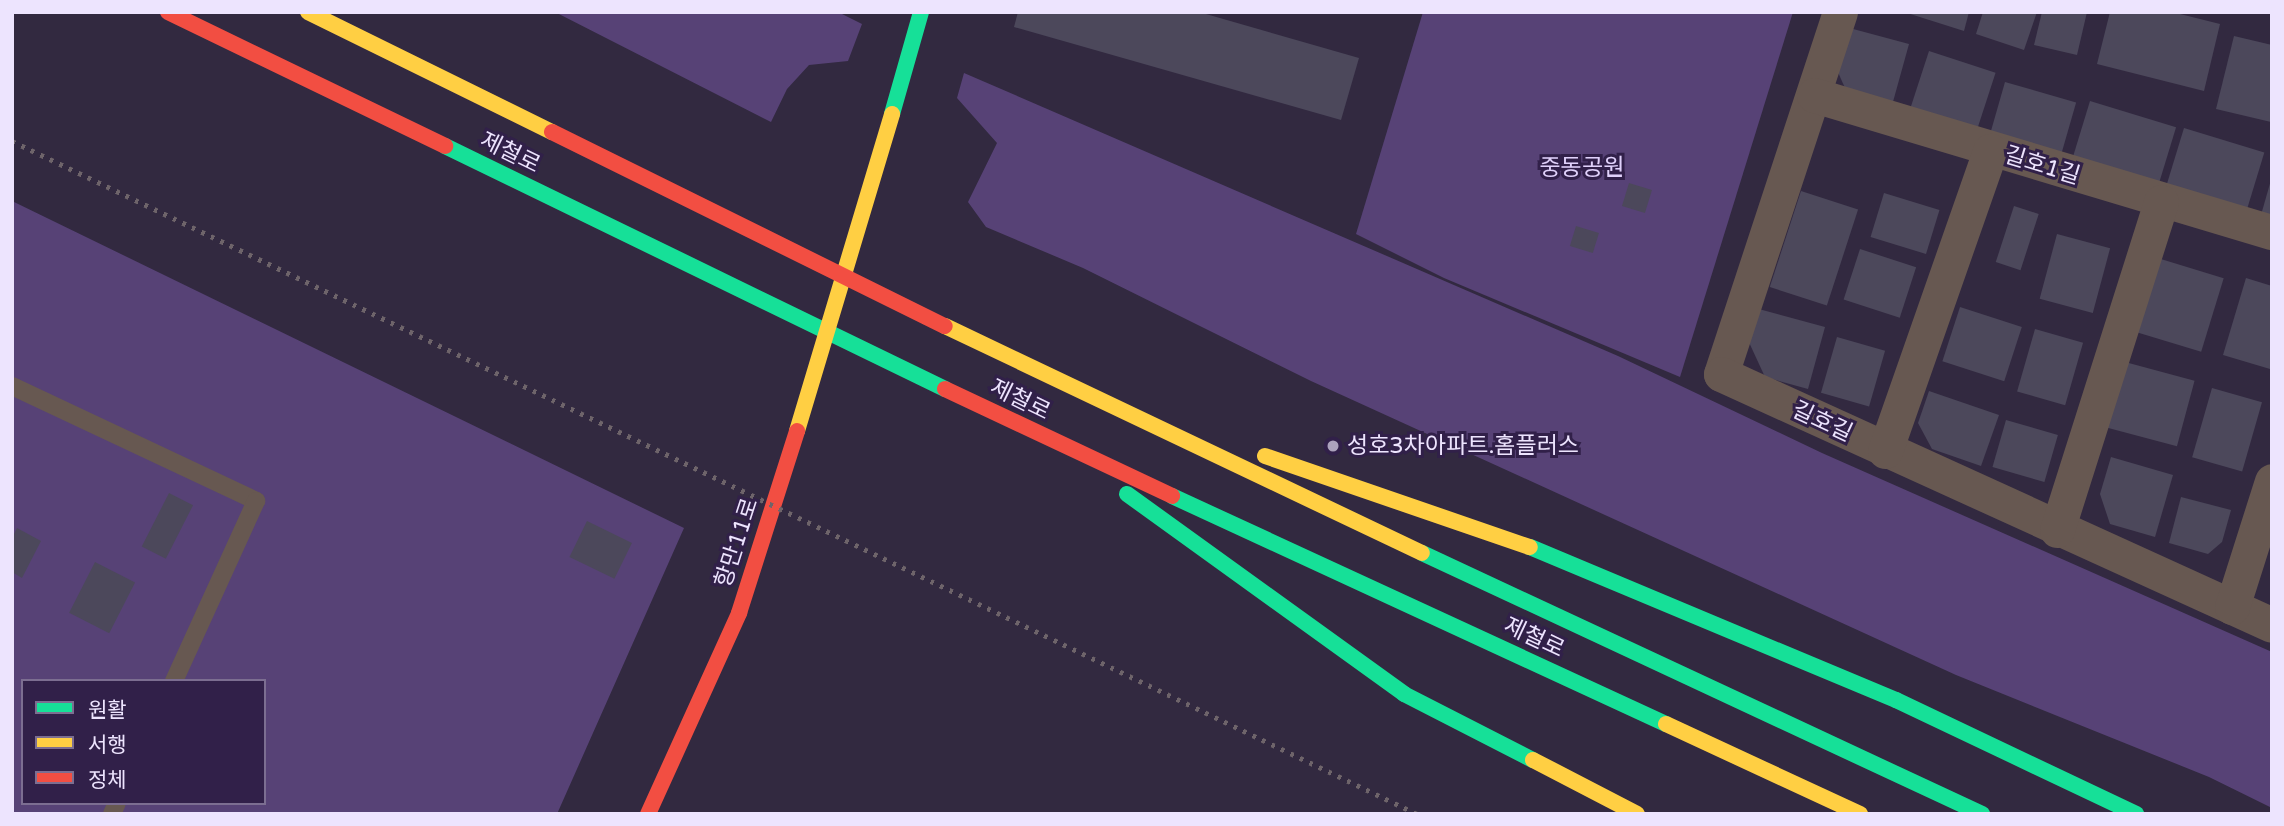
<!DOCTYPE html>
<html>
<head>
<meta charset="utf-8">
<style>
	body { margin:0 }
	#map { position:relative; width:2284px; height:826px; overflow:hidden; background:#322940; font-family:"Varela Round","Noto Sans KR",sans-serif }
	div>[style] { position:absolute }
	.green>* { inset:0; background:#574276 }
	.building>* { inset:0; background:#4c485b; transform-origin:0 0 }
	.lane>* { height:18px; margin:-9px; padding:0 9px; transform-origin:9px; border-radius:9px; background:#675851 }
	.street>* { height:35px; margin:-17.5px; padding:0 17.5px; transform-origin:17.5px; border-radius:17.5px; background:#675851 }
	.fast>* { height:16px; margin:-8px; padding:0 8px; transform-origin:8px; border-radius:8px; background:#16e098 }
	.slow>* { height:16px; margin:-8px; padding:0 8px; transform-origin:8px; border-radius:8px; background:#ffcf43 }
	.jam>* { height:16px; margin:-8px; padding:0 8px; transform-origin:8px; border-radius:8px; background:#f24e42 }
	.rail>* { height:5px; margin-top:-2.5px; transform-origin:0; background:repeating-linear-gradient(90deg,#6e646a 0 3.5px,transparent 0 10.5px) }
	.dots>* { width:19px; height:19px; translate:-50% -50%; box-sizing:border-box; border:4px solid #312049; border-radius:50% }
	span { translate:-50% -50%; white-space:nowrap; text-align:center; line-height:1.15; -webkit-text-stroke:6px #312049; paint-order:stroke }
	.street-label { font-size:23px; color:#ede4fe }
	.park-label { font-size:23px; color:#e0d1fb }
	.poi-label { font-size:23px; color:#ede4fe }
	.left { translate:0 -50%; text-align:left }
	.frame { position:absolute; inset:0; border:14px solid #ede4fe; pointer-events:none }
	.legend { position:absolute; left:21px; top:679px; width:245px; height:126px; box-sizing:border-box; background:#312049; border:2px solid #7c6e91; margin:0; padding:9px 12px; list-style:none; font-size:21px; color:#ede4fe }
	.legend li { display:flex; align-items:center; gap:14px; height:35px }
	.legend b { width:35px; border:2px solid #7c6e91 }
</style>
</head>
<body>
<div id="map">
	<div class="green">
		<div style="clip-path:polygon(555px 12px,838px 12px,862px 24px,848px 61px,809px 65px,787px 89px,771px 122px)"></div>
		<div style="clip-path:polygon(1423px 12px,1793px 12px,1680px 377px,1444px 278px,1356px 234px)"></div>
		<div style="clip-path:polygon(964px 73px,1618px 356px,1822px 453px,2272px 652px,2272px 808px,2209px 777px,1956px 675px,1311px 381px,1083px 268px,986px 227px,968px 202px,997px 143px,957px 98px)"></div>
		<div style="clip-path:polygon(evenodd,12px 201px,684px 528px,557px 814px,12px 814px,12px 201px,23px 681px,264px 681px,264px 803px,23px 803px,23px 681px)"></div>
	</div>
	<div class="building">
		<div style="clip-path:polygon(1018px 12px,1199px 12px,1359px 58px,1341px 120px,1014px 27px)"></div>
		<div style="clip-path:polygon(1904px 12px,1969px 12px,1964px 31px)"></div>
		<div style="clip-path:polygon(1983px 12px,2037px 12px,2024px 50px,1976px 34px)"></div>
		<div style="clip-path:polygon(2042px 12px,2087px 12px,2077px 55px,2034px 45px)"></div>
		<div style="clip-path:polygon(2110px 12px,2172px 12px,2220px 24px,2204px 91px,2097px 64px)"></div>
		<div style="clip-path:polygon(1842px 26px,1909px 44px,1891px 109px,1849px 97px,1833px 61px)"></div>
		<div style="clip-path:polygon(2234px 36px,2272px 45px,2271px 122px,2216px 109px)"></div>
		<div style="left:1929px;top:51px;width:70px;height:64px;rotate:18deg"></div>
		<div style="left:2005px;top:82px;width:74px;height:53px;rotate:16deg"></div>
		<div style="left:2090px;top:101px;width:90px;height:60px;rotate:17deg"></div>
		<div style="left:2184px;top:128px;width:84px;height:59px;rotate:17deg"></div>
		<div style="clip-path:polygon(2271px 180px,2272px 180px,2272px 218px,2261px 215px)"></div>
		<div style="left:1629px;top:183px;width:24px;height:24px;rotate:17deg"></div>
		<div style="left:1801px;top:191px;width:60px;height:101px;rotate:18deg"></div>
		<div style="left:1884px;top:193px;width:58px;height:46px;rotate:17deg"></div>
		<div style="left:2014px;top:206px;width:26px;height:59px;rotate:18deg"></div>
		<div style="left:1576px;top:226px;width:24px;height:21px;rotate:17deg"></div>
		<div style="left:2057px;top:234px;width:55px;height:67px;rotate:15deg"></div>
		<div style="left:1860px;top:249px;width:59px;height:53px;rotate:18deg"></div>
		<div style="left:2151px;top:256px;width:76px;height:77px;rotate:17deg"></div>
		<div style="clip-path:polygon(2246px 278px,2272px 286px,2270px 369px,2223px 355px)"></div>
		<div style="left:1960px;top:307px;width:65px;height:57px;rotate:18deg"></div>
		<div style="clip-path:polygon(1755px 308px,1825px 327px,1808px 389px,1765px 377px,1747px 338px)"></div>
		<div style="left:2035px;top:329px;width:50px;height:65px;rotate:16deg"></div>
		<div style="left:1837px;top:337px;width:50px;height:58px;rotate:16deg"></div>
		<div style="left:2125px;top:362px;width:72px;height:68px;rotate:15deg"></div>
		<div style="left:2212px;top:388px;width:52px;height:72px;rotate:16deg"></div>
		<div style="clip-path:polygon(1929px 391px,1999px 415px,1981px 466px,1932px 449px,1918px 423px)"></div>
		<div style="left:2006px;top:420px;width:54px;height:49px;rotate:16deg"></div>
		<div style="clip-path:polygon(2111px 457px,2173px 475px,2155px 537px,2110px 524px,2100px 494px)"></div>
		<div style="left:169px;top:493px;width:27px;height:60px;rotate:27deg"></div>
		<div style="clip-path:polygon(2181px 497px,2231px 510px,2222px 542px,2208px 554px,2169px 543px)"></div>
		<div style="left:587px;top:521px;width:50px;height:40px;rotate:26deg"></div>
		<div style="clip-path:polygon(17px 528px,41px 541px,22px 578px,12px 572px,12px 538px)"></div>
		<div style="left:95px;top:562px;width:45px;height:57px;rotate:27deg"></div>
	</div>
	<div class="lane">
		<div style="left:12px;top:386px;width:270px;rotate:25.2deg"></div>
		<div style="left:256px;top:501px;width:198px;rotate:114.5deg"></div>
		<div style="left:112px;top:814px;width:12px;rotate:-66deg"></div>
	</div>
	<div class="street">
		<div style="left:1840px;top:12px;width:381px;rotate:108.2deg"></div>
		<div style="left:1721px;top:374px;width:605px;rotate:24.49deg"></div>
		<div style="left:1814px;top:95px;width:478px;rotate:16.7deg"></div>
		<div style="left:1885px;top:451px;width:318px;rotate:-70.7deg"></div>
		<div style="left:2057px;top:530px;width:344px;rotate:-72.4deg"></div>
		<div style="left:2232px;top:607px;width:132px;rotate:-72.4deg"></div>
	</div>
	<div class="fast">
		<div style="left:892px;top:114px;width:106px;rotate:-74.1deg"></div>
		<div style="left:445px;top:146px;width:556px;rotate:25.92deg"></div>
		<div style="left:1127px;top:494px;width:342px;rotate:35.8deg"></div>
		<div style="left:1404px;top:694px;width:145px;rotate:27.1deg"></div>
		<div style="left:1172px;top:496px;width:544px;rotate:24.78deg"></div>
		<div style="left:1530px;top:547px;width:397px;rotate:22.7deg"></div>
		<div style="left:1896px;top:700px;width:266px;rotate:25.4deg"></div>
		<div style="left:1422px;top:553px;width:618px;rotate:24.99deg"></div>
	</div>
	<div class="slow">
		<div style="left:308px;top:12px;width:272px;rotate:26.2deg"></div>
		<div style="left:945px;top:326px;width:528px;rotate:25.45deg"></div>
		<div style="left:797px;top:431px;width:331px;rotate:-73.3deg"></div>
		<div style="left:1265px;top:456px;width:280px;rotate:19deg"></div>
		<div style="left:1666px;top:724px;width:214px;rotate:24.9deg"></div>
		<div style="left:1533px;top:760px;width:117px;rotate:27.4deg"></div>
	</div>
	<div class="jam">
		<div style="left:168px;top:12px;width:308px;rotate:25.8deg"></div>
		<div style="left:552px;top:132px;width:438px;rotate:26.3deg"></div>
		<div style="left:945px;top:389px;width:251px;rotate:25.2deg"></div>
		<div style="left:648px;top:814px;width:221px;rotate:-65.6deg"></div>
		<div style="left:739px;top:613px;width:191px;rotate:-72.3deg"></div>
	</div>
	<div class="rail">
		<div style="left:12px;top:141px;width:1558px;rotate:25.59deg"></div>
	</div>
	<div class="dots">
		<div style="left:1333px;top:446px;background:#aca3bc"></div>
	</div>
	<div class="street-label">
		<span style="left:510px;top:153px;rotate:26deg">제철로</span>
		<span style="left:2042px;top:166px;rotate:17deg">길호1길</span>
		<span style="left:1020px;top:400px;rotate:26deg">제철로</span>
		<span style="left:1822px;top:422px;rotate:25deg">길호길</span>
		<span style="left:737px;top:543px;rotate:-72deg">항만11로</span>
		<span style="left:1534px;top:638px;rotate:25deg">제철로</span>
	</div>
	<div class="park-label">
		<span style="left:1582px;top:168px">중동공원</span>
	</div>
	<div class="poi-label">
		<span class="left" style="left:1347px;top:446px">성호3차아파트.홈플러스</span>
	</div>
	<div class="frame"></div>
	<ul class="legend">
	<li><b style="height:9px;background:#16e098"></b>원활</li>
	<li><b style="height:9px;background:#ffcf43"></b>서행</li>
	<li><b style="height:9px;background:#f24e42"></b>정체</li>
	</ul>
</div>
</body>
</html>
